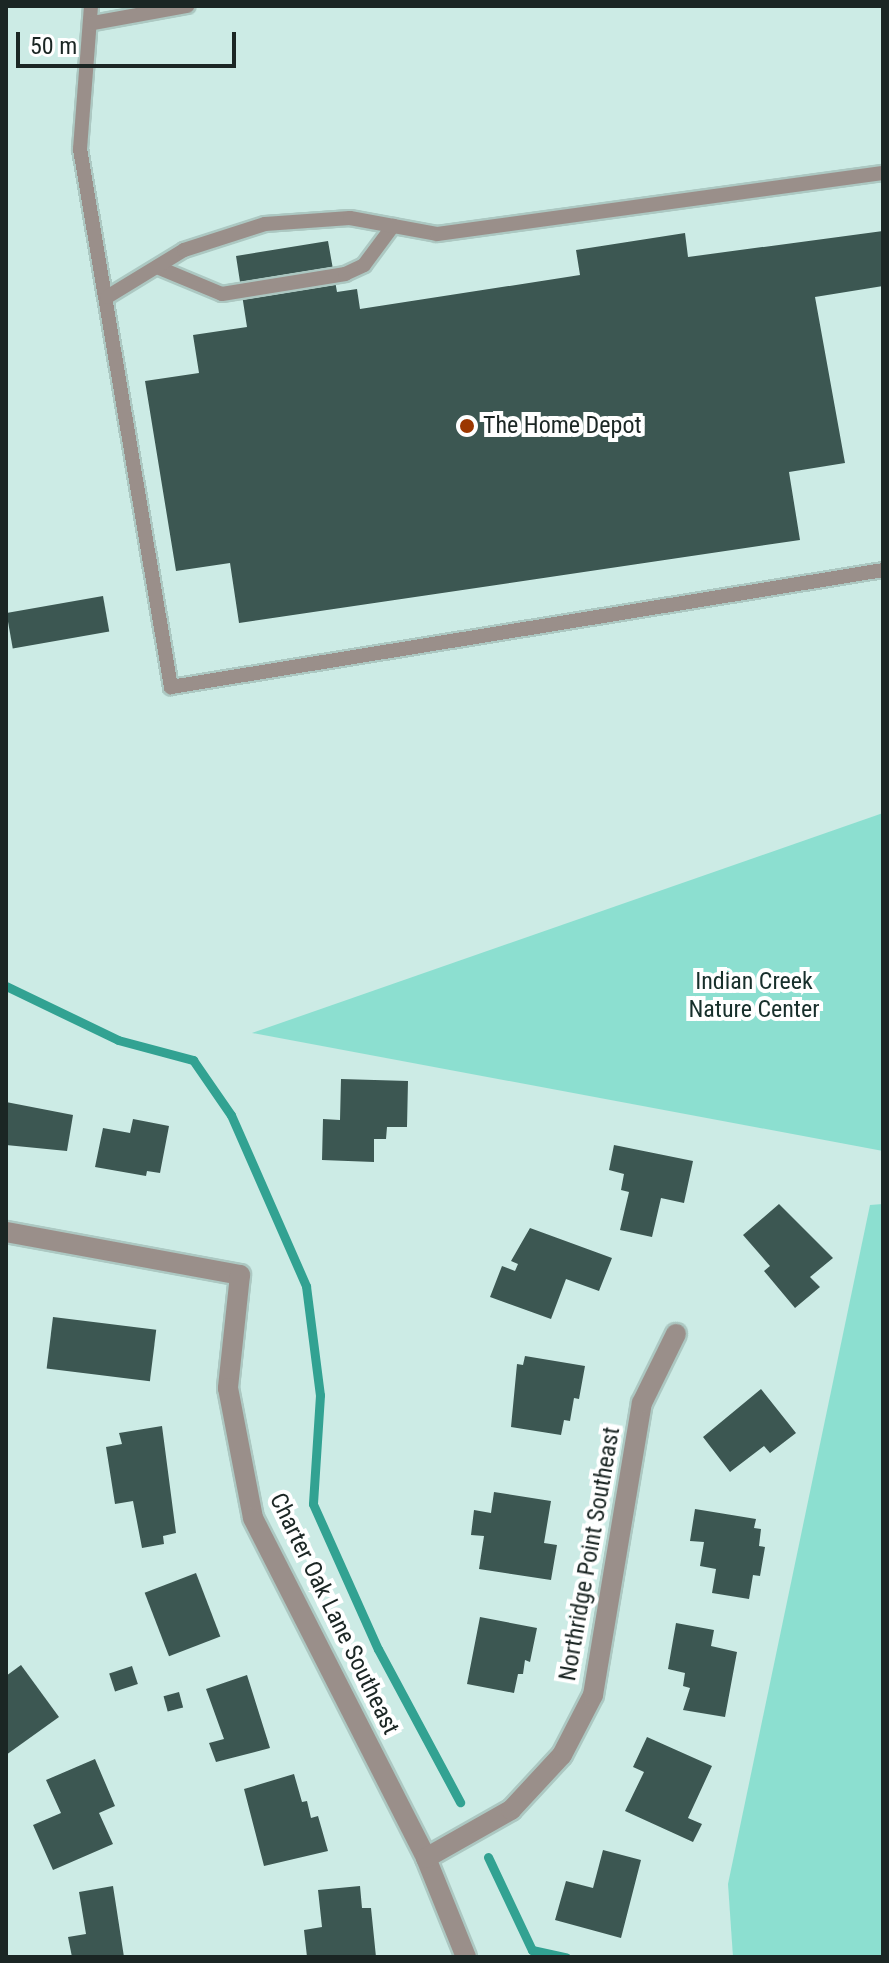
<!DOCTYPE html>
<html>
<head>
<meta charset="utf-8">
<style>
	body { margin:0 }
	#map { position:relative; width:889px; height:1963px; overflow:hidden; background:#ccebe5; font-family:"Roboto Condensed",sans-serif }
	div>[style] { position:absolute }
	.green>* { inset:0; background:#8cdfd0 }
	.stream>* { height:9px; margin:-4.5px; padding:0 4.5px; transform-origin:4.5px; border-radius:4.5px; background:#32a292 }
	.building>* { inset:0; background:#3c5752; transform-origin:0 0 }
	.roads { filter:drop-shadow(2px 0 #acc8c2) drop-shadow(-2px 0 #acc8c2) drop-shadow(0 2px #acc8c2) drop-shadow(0 -2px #acc8c2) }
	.lane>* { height:14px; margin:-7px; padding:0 7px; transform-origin:7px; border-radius:7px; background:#9a8f8a }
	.street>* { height:20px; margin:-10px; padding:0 10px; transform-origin:10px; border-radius:10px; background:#9a8f8a }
	.dots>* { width:22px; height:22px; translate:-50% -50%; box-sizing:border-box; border:4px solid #fff; border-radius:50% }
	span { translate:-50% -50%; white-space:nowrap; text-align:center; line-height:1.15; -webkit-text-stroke:8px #fff; paint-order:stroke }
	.poi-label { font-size:24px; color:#1b2624 }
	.left { translate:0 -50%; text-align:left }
	.park-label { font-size:24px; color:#172f2b }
	.street-label { font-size:24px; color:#1b2624 }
	.frame { position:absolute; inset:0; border:8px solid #1b2624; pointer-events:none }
	.scale { position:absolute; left:16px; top:32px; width:220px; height:36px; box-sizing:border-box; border:4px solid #1b2624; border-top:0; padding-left:10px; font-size:24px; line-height:28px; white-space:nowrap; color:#1b2624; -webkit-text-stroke:6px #fff; paint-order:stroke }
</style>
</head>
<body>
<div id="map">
	<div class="green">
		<div style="clip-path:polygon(883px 813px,883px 1151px,252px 1033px)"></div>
		<div style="clip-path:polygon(883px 1204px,883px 1957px,733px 1957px,728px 1884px,870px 1205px)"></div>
	</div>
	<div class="stream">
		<div style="left:6px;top:986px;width:124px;rotate:25.7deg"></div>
		<div style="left:118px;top:1040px;width:78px;rotate:14.9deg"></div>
		<div style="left:193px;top:1060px;width:67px;rotate:55.4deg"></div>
		<div style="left:231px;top:1115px;width:187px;rotate:66.3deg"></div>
		<div style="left:306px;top:1286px;width:110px;rotate:82.7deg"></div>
		<div style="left:320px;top:1395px;width:109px;rotate:93.7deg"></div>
		<div style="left:313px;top:1504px;width:159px;rotate:65.9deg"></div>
		<div style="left:378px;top:1649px;width:174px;rotate:61.8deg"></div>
		<div style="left:488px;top:1857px;width:103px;rotate:64.7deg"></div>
		<div style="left:532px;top:1950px;width:35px;rotate:12deg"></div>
	</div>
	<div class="building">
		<div style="clip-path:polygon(883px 231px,883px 286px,815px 297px,845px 463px,789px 472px,800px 540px,239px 623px,230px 563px,176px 571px,145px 381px,199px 373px,193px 335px,247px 327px,236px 256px,328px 241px,337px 292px,357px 289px,360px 309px,580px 275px,576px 250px,685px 233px,688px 257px)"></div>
		<div style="left:103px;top:596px;width:36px;height:98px;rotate:80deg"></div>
		<div style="clip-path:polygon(341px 1079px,408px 1081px,407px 1127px,387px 1127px,386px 1139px,374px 1139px,374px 1162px,322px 1160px,323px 1119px,340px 1120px)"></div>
		<div style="clip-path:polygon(6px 1102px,73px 1115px,67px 1151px,6px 1145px)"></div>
		<div style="clip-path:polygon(133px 1119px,169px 1126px,160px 1173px,147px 1171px,146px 1176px,95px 1167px,103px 1128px,130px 1133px)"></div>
		<div style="clip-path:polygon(614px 1145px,693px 1161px,684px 1203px,661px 1198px,652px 1237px,620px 1230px,629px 1192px,621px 1190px,624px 1174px,609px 1170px)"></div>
		<div style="clip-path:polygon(779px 1204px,833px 1258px,810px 1277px,820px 1287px,795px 1308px,764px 1271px,770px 1266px,743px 1235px)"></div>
		<div style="clip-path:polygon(530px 1228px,612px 1258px,599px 1291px,566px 1279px,551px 1319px,490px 1297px,502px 1266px,515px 1271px,518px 1264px,511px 1261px)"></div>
		<div style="left:53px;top:1317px;width:104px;height:52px;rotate:7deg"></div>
		<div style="clip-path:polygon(525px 1356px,585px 1366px,579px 1399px,574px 1398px,570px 1421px,564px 1420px,561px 1435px,511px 1427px,517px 1364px,523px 1365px)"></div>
		<div style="clip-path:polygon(761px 1389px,796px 1433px,770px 1453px,764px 1446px,730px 1472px,703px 1437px)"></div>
		<div style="clip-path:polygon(162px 1426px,176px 1533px,163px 1536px,164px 1544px,142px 1548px,133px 1501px,115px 1504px,106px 1447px,122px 1444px,119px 1433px)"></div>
		<div style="clip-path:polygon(494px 1492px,551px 1501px,544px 1543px,557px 1545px,551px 1580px,479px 1569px,484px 1536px,471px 1535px,474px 1510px,491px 1513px)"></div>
		<div style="clip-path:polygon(695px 1509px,756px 1519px,754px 1528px,761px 1529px,759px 1546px,765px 1547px,760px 1576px,753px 1575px,749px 1599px,712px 1593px,716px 1569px,700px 1566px,704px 1542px,690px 1541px)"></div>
		<div style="left:196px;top:1573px;width:68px;height:55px;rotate:69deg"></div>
		<div style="clip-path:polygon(480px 1617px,537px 1628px,530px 1662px,525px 1660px,523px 1674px,518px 1674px,514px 1693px,467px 1684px)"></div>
		<div style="clip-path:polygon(676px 1623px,714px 1630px,711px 1646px,737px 1652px,725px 1717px,683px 1710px,690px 1688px,683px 1686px,685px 1673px,668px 1669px)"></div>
		<div style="clip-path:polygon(21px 1665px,59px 1717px,6px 1755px,6px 1676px)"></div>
		<div style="left:132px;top:1666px;width:19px;height:24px;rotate:72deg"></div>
		<div style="clip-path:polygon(247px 1675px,270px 1748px,216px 1762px,209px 1743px,224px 1739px,206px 1689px)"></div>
		<div style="left:179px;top:1692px;width:16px;height:16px;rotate:75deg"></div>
		<div style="clip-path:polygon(647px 1737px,712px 1766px,688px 1818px,702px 1824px,693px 1842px,625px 1811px,644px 1772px,633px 1767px)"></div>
		<div style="clip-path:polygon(95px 1759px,115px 1806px,99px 1813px,113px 1844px,53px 1870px,33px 1825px,61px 1813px,46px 1780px)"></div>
		<div style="clip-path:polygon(294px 1774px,302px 1802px,307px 1801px,311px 1818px,318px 1816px,328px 1851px,264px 1866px,244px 1789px)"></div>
		<div style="clip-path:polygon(603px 1850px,641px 1860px,621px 1938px,555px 1920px,566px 1881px,593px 1888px)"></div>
		<div style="clip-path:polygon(113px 1886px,124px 1957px,72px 1957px,68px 1937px,86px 1934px,79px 1892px)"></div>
		<div style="clip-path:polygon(360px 1886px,362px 1908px,371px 1908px,376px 1957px,307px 1957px,304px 1930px,322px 1927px,318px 1890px)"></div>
	</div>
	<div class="roads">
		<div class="lane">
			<div style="left:91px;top:6px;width:143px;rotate:94.4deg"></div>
			<div style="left:80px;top:149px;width:546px;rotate:80.4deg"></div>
			<div style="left:171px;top:687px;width:722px;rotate:-9.33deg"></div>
			<div style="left:93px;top:23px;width:96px;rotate:-10.3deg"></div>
			<div style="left:157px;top:267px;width:70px;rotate:22.6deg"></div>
			<div style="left:222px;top:294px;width:125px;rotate:-9.2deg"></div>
			<div style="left:345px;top:274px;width:21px;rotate:-25deg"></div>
			<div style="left:364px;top:265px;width:49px;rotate:-53.4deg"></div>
			<div style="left:107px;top:297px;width:90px;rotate:-31.4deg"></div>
			<div style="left:184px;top:250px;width:85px;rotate:-17.8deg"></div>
			<div style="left:265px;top:224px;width:85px;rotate:-4deg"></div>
			<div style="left:350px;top:218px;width:88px;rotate:10.4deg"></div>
			<div style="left:437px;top:234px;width:450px;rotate:-7.8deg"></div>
		</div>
		<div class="street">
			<div style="left:6px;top:1232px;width:238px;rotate:10.4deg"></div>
			<div style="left:240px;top:1275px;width:114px;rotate:96.1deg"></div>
			<div style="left:228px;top:1388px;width:132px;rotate:79.1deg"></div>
			<div style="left:253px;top:1518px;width:381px;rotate:63deg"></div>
			<div style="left:426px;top:1858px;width:107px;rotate:68deg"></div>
			<div style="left:426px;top:1858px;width:98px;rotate:-29.5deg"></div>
			<div style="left:511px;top:1810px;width:75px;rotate:-47.2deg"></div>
			<div style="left:562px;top:1755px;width:68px;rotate:-62.7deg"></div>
			<div style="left:593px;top:1695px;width:296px;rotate:-80.5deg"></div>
			<div style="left:642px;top:1403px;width:77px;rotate:-63.8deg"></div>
		</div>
	</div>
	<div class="dots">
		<div style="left:467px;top:426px;background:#9b3701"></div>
	</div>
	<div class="poi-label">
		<span class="left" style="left:483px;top:426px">The Home Depot</span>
	</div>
	<div class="park-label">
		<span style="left:754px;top:996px">Indian Creek<br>Nature Center</span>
	</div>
	<div class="street-label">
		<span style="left:590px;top:1554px;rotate:-80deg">Northridge Point Southeast</span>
		<span style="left:334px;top:1614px;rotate:64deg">Charter Oak Lane Southeast</span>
	</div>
	<div class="frame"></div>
	<div class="scale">50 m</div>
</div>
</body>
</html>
